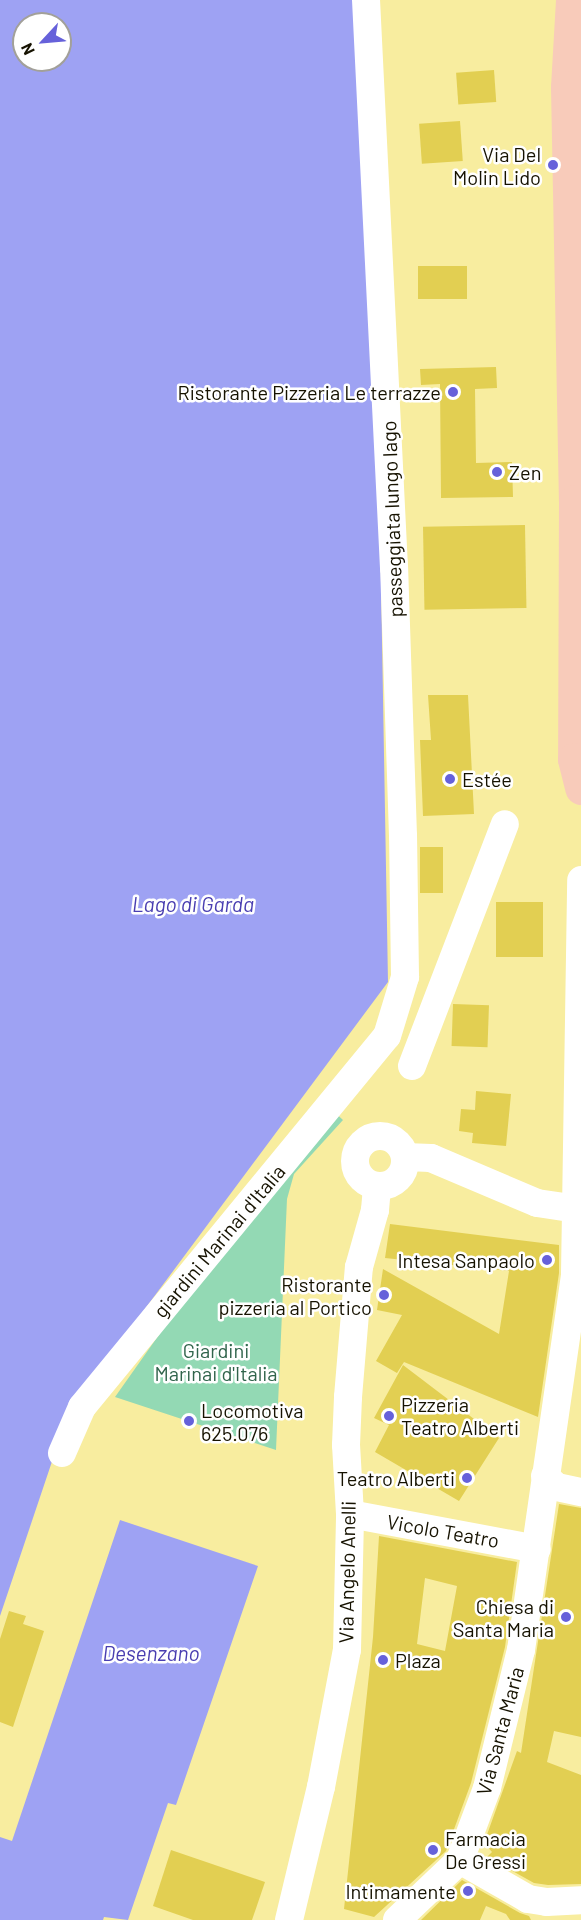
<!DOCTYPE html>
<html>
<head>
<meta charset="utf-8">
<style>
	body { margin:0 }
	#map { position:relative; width:581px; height:1920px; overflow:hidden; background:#f8ed9f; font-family:Barlow,sans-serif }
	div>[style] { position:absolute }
	.green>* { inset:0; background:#93d9b4 }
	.water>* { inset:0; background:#9ea2f3 }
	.building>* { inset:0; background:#e2cf52; transform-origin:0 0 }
	.minor>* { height:28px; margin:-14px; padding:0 14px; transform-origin:14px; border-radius:14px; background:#fff }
	.minor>.ring { margin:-14px; padding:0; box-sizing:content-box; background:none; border:28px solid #fff; border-radius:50% }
	.major>* { height:33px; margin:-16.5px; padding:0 16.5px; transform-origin:16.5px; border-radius:16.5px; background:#f8cbba }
	.dots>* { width:16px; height:16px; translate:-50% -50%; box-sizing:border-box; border:3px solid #fff; border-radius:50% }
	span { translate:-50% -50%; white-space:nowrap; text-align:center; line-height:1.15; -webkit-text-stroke:5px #fff; paint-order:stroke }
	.poi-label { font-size:20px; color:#161200 }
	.right { translate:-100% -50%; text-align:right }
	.left { translate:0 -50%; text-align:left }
	.street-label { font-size:20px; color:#161200 }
	.park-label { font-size:20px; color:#30644b }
	.water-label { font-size:21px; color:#493eb1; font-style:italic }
	.north { position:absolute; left:12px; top:12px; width:60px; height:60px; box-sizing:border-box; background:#fff; border:2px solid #a2a099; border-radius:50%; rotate:244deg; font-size:16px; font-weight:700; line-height:24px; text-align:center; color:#161200 }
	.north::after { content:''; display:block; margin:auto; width:21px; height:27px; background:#6661da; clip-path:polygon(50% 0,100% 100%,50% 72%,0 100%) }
</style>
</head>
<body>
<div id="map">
	<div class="green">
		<div style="clip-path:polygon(331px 1109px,343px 1120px,294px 1174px,287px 1199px,276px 1450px,115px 1397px,226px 1240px)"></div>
	</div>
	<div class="water">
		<div style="clip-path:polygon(evenodd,0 0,364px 0,374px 184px,388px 982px,69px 1411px,0 1616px,0 0,24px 24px,60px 24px,60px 60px,24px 60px,24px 24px)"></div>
		<div style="clip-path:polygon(120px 1520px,258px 1566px,176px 1805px,168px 1803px,128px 1920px,104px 1917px,103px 1920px,0 1920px,0 1837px,12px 1841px)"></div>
	</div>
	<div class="building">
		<div style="left:494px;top:70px;width:32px;height:38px;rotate:86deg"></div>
		<div style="left:460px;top:121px;width:40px;height:41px;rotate:86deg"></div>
		<div style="left:418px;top:266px;width:49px;height:33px"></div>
		<div style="clip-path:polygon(496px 367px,497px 388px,475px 389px,476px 463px,512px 462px,513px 497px,441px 498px,440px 384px,421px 385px,420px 369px)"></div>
		<div style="left:525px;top:525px;width:83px;height:102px;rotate:89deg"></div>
		<div style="clip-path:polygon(428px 695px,468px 695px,474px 814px,423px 816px,420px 740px,431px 740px)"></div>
		<div style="left:420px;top:847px;width:23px;height:46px"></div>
		<div style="left:496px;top:902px;width:47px;height:55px"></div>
		<div style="left:453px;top:1004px;width:36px;height:42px;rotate:2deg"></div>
		<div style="clip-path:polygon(476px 1091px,511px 1094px,506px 1146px,472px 1143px,473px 1133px,459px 1131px,461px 1109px,475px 1110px)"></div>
		<div style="clip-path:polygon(390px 1224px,559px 1245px,559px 1273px,538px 1417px,404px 1362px,397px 1373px,376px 1361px,402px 1315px,377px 1310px,383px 1269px,499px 1334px,509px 1271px,385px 1258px)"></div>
		<div style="clip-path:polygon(403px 1365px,499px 1438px,459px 1501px,375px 1452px,389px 1425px,374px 1418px)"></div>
		<div style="clip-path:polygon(559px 1504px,581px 1508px,581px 1737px,554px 1731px,547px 1762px,581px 1775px,581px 1884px,548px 1885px,534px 1883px,487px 1857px,492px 1852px,484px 1843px,517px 1751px,521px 1753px)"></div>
		<div style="clip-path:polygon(evenodd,379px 1536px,517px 1562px,505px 1647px,471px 1783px,446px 1851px,374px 1917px,344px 1909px,373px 1637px,379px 1536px,425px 1578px,457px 1586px,445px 1651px,417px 1644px,425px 1578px)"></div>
		<div style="clip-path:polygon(9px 1611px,26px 1616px,23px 1624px,44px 1631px,13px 1727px,0 1722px,0 1639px)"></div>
		<div style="clip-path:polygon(171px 1850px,265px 1882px,252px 1920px,193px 1920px,153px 1906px)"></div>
		<div style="clip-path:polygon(462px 1880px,520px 1913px,529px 1916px,531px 1920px,510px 1920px,506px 1914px,486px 1906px,480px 1920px,421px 1920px)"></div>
	</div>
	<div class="minor">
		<div style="left:412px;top:1066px;width:259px;rotate:-69deg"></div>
		<div class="ring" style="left:355px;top:1136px;width:22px;height:22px"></div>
		<div style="left:405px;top:1157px;width:26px;rotate:2deg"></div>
		<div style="left:431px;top:1158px;width:115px;rotate:23deg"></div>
		<div style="left:537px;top:1203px;width:40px;rotate:8.5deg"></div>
		<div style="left:62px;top:1453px;width:50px;rotate:-66.5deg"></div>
		<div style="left:82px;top:1407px;width:480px;rotate:-50.6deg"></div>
		<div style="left:387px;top:1036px;width:62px;rotate:-73deg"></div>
		<div style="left:405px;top:977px;width:141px;rotate:-90.8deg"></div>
		<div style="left:403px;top:836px;width:268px;rotate:-91.9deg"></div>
		<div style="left:394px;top:568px;width:569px;rotate:-92.82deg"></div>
		<div style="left:545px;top:1476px;width:16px;rotate:43deg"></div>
		<div style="left:557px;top:1487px;width:25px;rotate:12deg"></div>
		<div style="left:350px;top:1514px;width:190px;rotate:10.6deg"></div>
		<div style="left:460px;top:1860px;width:78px;rotate:29.8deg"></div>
		<div style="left:528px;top:1899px;width:19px;rotate:9deg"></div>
		<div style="left:547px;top:1902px;width:34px;rotate:-3deg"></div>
		<div style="left:289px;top:1920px;width:137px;rotate:-76.5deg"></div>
		<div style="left:321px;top:1787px;width:139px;rotate:-79.3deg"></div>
		<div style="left:347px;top:1650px;width:136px;rotate:-88.7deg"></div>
		<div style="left:350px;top:1514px;width:69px;rotate:-93.3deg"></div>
		<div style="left:346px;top:1445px;width:48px;rotate:-87.6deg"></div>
		<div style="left:348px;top:1397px;width:130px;rotate:-85.2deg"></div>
		<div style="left:359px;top:1267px;width:59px;rotate:-74.3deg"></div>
		<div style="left:375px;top:1210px;width:24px;rotate:-85deg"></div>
		<div style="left:397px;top:1920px;width:87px;rotate:-43.6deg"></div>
		<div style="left:460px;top:1860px;width:77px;rotate:-69.4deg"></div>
		<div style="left:487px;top:1788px;width:142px;rotate:-76.2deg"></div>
		<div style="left:521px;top:1650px;width:380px;rotate:-81.8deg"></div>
		<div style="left:575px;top:1274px;width:394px;rotate:-89.1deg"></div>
	</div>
	<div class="major">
		<div style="left:572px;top:0;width:87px;rotate:93.3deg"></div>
		<div style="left:567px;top:87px;width:414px;rotate:88.9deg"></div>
		<div style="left:575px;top:501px;width:258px;rotate:90.2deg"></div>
		<div style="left:574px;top:759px;width:30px;rotate:76deg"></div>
	</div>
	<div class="dots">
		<div style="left:553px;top:165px;background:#6661da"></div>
		<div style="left:453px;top:392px;background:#6661da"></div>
		<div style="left:497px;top:472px;background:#6661da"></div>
		<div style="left:450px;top:779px;background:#6661da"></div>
		<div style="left:547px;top:1260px;background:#6661da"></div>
		<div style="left:384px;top:1295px;background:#6661da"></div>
		<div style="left:389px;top:1416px;background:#6661da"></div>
		<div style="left:189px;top:1421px;background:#6661da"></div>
		<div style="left:467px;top:1478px;background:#6661da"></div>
		<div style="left:566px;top:1617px;background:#6661da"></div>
		<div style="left:383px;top:1660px;background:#6661da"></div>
		<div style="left:433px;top:1850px;background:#6661da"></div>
		<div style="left:468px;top:1891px;background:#6661da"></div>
	</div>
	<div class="poi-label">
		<span class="right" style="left:541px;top:166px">Via Del<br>Molin Lido</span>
		<span class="right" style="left:441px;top:392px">Ristorante Pizzeria Le terrazze</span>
		<span class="left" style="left:509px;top:472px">Zen</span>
		<span class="left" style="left:462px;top:779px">Estée</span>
		<span class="right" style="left:535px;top:1260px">Intesa Sanpaolo</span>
		<span class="right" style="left:372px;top:1296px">Ristorante<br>pizzeria al Portico</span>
		<span class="left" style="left:401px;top:1416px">Pizzeria<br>Teatro Alberti</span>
		<span class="left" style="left:201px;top:1422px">Locomotiva<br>625.076</span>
		<span class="right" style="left:455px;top:1478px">Teatro Alberti</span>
		<span class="right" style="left:554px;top:1618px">Chiesa di<br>Santa Maria</span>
		<span class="left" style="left:395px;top:1660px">Plaza</span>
		<span class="left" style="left:445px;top:1850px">Farmacia<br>De Gressi</span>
		<span class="right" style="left:456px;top:1891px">Intimamente</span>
	</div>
	<div class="street-label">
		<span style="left:392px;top:519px;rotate:-92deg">passeggiata lungo lago</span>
		<span style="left:219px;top:1241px;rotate:-50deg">giardini Marinai d'Italia</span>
		<span style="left:443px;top:1531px;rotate:10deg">Vicolo Teatro</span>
		<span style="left:347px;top:1572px;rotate:-89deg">Via Angelo Anelli</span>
		<span style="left:500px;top:1731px;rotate:-75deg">Via Santa Maria</span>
	</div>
	<div class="park-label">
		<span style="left:216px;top:1362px">Giardini<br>Marinai d'Italia</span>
	</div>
	<div class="water-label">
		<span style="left:193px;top:904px">Lago di Garda</span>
		<span style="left:151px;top:1653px">Desenzano</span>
	</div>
	<div class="north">N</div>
</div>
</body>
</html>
